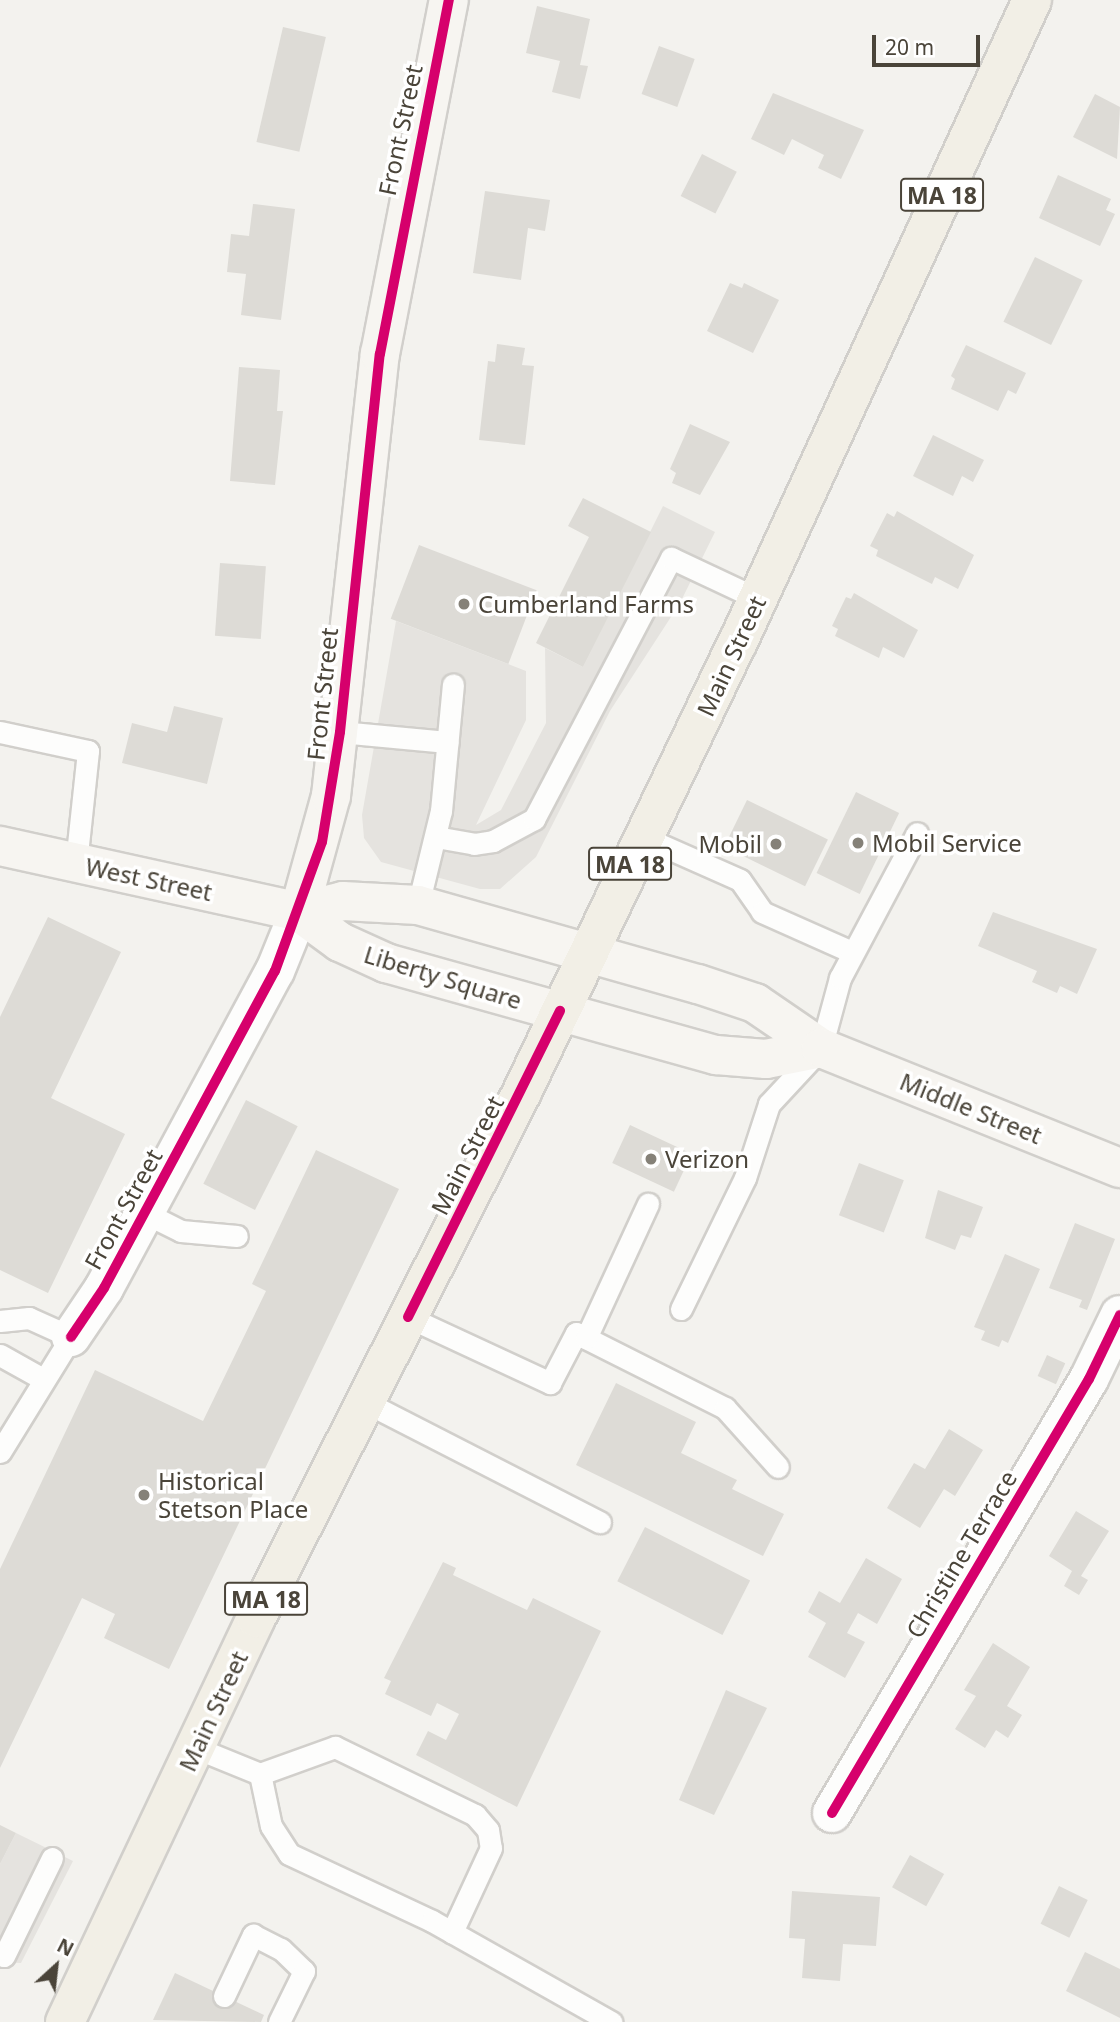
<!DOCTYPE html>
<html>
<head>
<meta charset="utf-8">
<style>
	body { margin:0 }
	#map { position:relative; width:1120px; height:2022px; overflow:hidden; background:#f3f2ee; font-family:"Noto Sans",sans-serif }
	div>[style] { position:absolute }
	.parking>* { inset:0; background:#e5e3df }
	.building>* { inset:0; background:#dddbd6; transform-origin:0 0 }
	.roads { filter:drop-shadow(2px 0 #d1cfcb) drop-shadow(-2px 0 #d1cfcb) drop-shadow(0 2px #d1cfcb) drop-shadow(0 -2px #d1cfcb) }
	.lane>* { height:21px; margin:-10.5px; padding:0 10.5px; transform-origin:10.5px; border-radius:10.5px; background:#fdfdfc }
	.street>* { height:38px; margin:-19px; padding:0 19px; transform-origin:19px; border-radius:19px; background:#fdfdfc }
	.secondary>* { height:38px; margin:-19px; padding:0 19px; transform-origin:19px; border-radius:19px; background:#f7f5f1 }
	.primary>* { height:38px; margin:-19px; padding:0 19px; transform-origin:19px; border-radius:19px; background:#f2efe6 }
	.cycleway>* { height:10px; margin:-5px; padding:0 5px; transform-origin:5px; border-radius:5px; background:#d6006c }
	.dots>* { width:19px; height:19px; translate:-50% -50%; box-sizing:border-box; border:4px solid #fff; border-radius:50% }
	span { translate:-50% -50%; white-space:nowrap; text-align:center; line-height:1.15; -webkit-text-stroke:7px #fff; paint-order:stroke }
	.shield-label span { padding:2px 5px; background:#fff; border:2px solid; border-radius:5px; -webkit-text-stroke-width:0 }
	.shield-label { font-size:23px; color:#4a4439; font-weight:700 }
	.street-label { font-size:24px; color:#4a4439 }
	.poi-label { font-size:24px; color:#4a4439 }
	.left { translate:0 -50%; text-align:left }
	.right { translate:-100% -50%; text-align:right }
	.north { position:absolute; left:21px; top:1931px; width:70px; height:70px; -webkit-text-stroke:5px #fff; paint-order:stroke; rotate:27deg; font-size:19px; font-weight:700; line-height:28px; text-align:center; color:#4a4439 }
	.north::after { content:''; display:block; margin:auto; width:24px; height:32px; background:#4a4439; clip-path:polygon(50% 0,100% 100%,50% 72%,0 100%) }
	.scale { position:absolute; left:872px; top:35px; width:108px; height:32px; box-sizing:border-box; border:4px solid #4a4439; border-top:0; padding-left:9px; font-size:21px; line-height:24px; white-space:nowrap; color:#4a4439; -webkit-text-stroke:5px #fff; paint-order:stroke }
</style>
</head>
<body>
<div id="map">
	<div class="parking">
		<div style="clip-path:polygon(663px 506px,715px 532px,680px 603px,610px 711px,536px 857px,500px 889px,480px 889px,381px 862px,364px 838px,362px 815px,396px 621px,526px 671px,526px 720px,476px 825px,501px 810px,546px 723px,545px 648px,583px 667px)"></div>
		<div style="clip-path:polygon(16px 1833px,73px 1861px,21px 1963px,0 1962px,0 1864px)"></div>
	</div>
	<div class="building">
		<div style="clip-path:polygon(537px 6px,590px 19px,580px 65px,588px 66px,580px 99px,552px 92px,560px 61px,526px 53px)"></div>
		<div style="left:283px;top:27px;width:44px;height:118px;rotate:13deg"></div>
		<div style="left:659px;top:46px;width:38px;height:51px;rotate:20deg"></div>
		<div style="clip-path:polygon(773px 93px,864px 130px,841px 179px,818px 168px,824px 155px,792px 139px,784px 155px,751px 139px)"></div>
		<div style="clip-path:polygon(1095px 94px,1120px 107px,1117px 159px,1073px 137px)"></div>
		<div style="left:702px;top:154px;width:39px;height:47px;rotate:27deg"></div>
		<div style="clip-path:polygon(1058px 175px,1111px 199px,1106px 210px,1115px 214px,1100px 246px,1039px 218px)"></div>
		<div style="clip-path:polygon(485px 191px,550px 200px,545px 231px,528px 228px,521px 280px,473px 273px)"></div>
		<div style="clip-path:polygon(253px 204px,295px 209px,281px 320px,241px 315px,246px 274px,227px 272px,231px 234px,249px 236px)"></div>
		<div style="left:1035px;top:257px;width:53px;height:72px;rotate:26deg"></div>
		<div style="clip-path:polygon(730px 283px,742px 288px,744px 283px,779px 300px,753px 353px,707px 331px)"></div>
		<div style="clip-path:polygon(497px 344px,525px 348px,522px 365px,534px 366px,525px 445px,479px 440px,488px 361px,495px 362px)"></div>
		<div style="clip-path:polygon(966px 345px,1026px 373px,1016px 394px,1008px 390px,998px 411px,951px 389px,955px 379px,951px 376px)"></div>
		<div style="clip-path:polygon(239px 367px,280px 370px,277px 411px,283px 411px,275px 485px,230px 481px)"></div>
		<div style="clip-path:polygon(690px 424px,730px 442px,700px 495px,672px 483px,676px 473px,670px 469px)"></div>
		<div style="clip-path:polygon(933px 435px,984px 460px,973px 482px,962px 476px,953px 496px,913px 476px)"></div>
		<div style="clip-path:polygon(583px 498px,651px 532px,583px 667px,536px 643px,589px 537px,568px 526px)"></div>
		<div style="clip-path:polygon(897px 511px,974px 555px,958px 589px,935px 577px,932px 584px,876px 556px,878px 550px,870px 546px,887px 513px,894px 517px)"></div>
		<div style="left:419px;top:545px;width:126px;height:79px;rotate:21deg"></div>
		<div style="left:220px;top:563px;width:46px;height:73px;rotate:4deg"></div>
		<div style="clip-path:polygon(854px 593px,918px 630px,904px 658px,883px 647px,879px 658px,835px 636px,838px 629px,832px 626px,846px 597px,851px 599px)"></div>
		<div style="clip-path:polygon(174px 706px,223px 718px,207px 784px,122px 763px,132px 723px,167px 732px)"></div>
		<div style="left:856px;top:792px;width:48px;height:90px;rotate:26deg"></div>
		<div style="left:747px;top:800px;width:90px;height:52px;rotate:26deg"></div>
		<div style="clip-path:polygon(993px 912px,1097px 949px,1077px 994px,1060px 986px,1057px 993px,1032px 982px,1037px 971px,978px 946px)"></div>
		<div style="clip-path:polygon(48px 917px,121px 952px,51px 1098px,125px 1134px,48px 1293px,0 1270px,0 1017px)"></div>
		<div style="left:246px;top:1100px;width:58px;height:94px;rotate:27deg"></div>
		<div style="left:630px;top:1125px;width:68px;height:42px;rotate:25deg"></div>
		<div style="clip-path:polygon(316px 1150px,399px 1189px,169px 1669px,104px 1638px,115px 1614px,82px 1598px,0 1768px,0 1569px,95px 1370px,203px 1421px,266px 1291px,252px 1284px)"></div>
		<div style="left:859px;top:1163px;width:48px;height:56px;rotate:21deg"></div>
		<div style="clip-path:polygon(938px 1190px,983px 1207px,971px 1238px,961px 1235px,955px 1250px,925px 1238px)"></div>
		<div style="clip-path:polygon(1075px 1223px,1115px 1239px,1087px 1310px,1079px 1307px,1082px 1300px,1049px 1288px)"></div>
		<div style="clip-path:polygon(1005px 1254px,1040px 1269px,1008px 1343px,1002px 1340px,999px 1347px,981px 1340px,985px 1331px,974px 1327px)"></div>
		<div style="left:1047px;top:1355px;width:20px;height:23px;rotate:24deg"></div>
		<div style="clip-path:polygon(616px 1383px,696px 1422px,681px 1453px,737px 1480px,732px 1489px,784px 1514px,763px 1556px,576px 1465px)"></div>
		<div style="clip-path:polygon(949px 1429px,983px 1450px,955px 1496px,944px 1489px,920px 1528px,887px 1508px,914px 1463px,925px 1469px)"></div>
		<div style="clip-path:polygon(1076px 1511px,1109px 1531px,1081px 1576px,1088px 1580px,1079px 1595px,1064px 1586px,1072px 1571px,1049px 1556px)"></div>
		<div style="left:645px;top:1527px;width:118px;height:61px;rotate:27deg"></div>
		<div style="clip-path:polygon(866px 1558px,902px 1579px,877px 1624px,858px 1613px,847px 1633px,865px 1642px,845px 1678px,808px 1657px,826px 1623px,808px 1612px,819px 1591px,840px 1603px)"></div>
		<div style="clip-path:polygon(443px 1562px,456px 1568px,453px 1575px,527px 1610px,533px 1598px,601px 1631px,517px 1807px,416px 1755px,428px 1731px,446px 1740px,459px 1714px,437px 1703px,431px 1716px,385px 1694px,391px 1681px,384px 1678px)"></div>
		<div style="clip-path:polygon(993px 1643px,1030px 1667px,1007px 1706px,1022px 1715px,1008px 1738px,996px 1730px,985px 1748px,955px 1729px,976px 1696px,964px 1690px)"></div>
		<div style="clip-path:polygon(726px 1690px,767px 1708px,714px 1815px,679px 1800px)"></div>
		<div style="clip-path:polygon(0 1825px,16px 1833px,0 1864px)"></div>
		<div style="left:910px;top:1855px;width:39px;height:37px;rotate:29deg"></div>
		<div style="left:1059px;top:1886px;width:32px;height:42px;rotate:26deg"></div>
		<div style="clip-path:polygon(792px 1891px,880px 1897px,876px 1946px,843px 1944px,840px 1981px,802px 1978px,805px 1939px,789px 1938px)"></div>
		<div style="clip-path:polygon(1085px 1952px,1120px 1969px,1120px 2018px,1066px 1991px)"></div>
		<div style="clip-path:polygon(175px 1973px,264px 2015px,261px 2022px,153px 2020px)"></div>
	</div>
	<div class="roads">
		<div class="lane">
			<div style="left:0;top:732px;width:90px;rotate:12.2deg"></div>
			<div style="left:88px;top:751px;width:113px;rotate:96.1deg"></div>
			<div style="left:340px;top:732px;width:108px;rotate:5.3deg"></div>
			<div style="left:436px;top:837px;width:39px;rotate:10deg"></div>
			<div style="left:474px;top:844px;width:19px;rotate:-9deg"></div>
			<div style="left:493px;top:841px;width:47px;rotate:-28.2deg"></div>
			<div style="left:534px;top:819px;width:295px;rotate:-62.3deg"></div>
			<div style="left:671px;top:558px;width:96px;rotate:25.2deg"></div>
			<div style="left:643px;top:837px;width:106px;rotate:23.9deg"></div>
			<div style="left:740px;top:880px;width:39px;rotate:55deg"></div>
			<div style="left:762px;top:912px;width:98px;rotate:24deg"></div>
			<div style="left:418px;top:905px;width:97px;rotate:-76.3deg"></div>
			<div style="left:441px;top:811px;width:127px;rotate:-84.6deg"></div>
			<div style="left:145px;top:1213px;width:40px;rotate:26.6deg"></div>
			<div style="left:181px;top:1231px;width:56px;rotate:5.1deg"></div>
			<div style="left:681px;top:1309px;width:146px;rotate:-64deg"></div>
			<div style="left:745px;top:1178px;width:78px;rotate:-72deg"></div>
			<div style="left:769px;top:1104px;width:76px;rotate:-47.1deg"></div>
			<div style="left:821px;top:1048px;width:73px;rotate:-74.8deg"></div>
			<div style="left:840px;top:978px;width:164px;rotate:-62deg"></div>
			<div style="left:408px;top:1317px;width:157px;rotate:24.9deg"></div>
			<div style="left:550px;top:1383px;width:56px;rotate:-62.5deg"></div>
			<div style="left:576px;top:1333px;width:167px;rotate:26.7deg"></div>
			<div style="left:725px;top:1408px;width:79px;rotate:48.1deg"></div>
			<div style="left:0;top:1321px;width:29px;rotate:-6deg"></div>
			<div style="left:29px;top:1318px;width:46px;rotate:24.3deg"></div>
			<div style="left:71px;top:1337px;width:135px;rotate:121.7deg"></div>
			<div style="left:586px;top:1338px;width:148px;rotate:-65.2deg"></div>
			<div style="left:0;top:1355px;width:49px;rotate:29.2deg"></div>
			<div style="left:365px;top:1402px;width:264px;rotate:27.1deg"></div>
			<div style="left:196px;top:1748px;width:69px;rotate:22.1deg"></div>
			<div style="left:260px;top:1774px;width:80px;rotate:-19.8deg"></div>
			<div style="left:335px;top:1747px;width:156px;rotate:25.9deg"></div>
			<div style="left:475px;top:1815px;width:20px;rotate:49deg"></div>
			<div style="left:488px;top:1830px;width:18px;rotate:81deg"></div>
			<div style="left:491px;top:1848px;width:93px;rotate:114.9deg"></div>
			<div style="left:260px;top:1774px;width:53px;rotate:78.1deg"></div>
			<div style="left:271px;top:1826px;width:33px;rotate:57deg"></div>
			<div style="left:289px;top:1854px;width:158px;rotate:25.1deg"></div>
			<div style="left:432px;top:1921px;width:206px;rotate:29.4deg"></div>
			<div style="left:0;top:1954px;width:4px;rotate:27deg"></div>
			<div style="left:4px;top:1956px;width:109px;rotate:-63.9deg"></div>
			<div style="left:224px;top:1996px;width:68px;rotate:-64.6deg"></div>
			<div style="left:253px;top:1935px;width:31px;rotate:27deg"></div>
			<div style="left:281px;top:1949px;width:32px;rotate:44deg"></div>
			<div style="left:304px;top:1971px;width:57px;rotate:116.1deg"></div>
		</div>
		<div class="street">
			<div style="left:71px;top:1337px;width:59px;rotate:-56deg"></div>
			<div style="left:104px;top:1288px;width:360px;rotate:-61.7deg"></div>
			<div style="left:275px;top:971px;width:64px;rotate:-67.9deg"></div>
			<div style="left:832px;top:1813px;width:504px;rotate:-59.37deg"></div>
			<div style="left:1089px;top:1379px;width:71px;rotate:-64.2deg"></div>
		</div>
		<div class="secondary">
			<div style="left:0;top:846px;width:306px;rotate:12.4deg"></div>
			<div style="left:299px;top:912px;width:51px;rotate:36.2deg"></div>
			<div style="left:340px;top:942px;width:51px;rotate:24.5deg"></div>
			<div style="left:386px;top:963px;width:343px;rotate:15.6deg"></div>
			<div style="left:716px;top:1055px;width:50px;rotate:4.6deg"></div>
			<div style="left:766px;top:1059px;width:56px;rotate:-11.3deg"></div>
			<div style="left:299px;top:912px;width:120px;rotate:-74.6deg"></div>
			<div style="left:331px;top:796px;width:445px;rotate:-83.7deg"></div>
			<div style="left:380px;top:354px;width:361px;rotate:-79deg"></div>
			<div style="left:299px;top:912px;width:45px;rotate:-14deg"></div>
			<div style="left:343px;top:901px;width:75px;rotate:3.1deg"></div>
			<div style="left:418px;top:905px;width:291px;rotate:15.8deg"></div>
			<div style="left:698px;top:984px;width:60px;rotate:18.4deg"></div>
			<div style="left:755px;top:1003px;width:80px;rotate:34.3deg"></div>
			<div style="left:821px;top:1048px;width:322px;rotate:21.9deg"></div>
		</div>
		<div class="primary">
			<div style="left:65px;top:2022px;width:447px;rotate:-64.7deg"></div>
			<div style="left:256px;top:1618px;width:589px;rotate:-63.17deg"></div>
			<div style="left:522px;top:1092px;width:499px;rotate:-64.4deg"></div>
			<div style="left:738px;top:642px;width:706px;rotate:-65.39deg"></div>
		</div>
	</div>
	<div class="cycleway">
		<div style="left:408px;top:1317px;width:342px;rotate:-63.6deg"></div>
		<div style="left:71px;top:1337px;width:59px;rotate:-56deg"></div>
		<div style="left:104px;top:1288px;width:360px;rotate:-61.7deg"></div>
		<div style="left:275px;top:971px;width:137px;rotate:-70deg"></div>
		<div style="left:322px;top:842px;width:111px;rotate:-80.7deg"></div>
		<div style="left:340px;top:732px;width:380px;rotate:-84deg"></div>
		<div style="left:380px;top:354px;width:361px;rotate:-79deg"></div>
		<div style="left:832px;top:1813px;width:504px;rotate:-59.37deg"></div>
		<div style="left:1089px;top:1379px;width:71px;rotate:-64.2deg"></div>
	</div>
	<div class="dots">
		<div style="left:464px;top:604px;background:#858178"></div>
		<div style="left:858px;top:843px;background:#858178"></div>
		<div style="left:776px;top:844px;background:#858178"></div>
		<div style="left:651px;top:1159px;background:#858178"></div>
		<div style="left:144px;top:1495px;background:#858178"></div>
	</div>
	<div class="shield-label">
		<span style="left:942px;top:195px">MA 18</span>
		<span style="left:630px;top:864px">MA 18</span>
		<span style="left:266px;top:1599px">MA 18</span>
	</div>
	<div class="street-label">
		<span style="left:400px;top:130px;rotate:-78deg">Front Street</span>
		<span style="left:731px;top:656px;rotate:-65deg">Main Street</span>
		<span style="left:322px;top:694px;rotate:-84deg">Front Street</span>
		<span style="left:149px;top:879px;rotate:12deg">West Street</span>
		<span style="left:443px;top:977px;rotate:17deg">Liberty Square</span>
		<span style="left:971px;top:1108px;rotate:22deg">Middle Street</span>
		<span style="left:467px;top:1155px;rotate:-63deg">Main Street</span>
		<span style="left:123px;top:1209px;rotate:-61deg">Front Street</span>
		<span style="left:961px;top:1554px;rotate:-59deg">Christine Terrace</span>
		<span style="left:213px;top:1711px;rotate:-65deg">Main Street</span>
	</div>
	<div class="poi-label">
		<span class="left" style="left:478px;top:604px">Cumberland Farms</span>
		<span class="left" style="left:872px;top:843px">Mobil Service</span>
		<span class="right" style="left:762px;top:844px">Mobil</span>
		<span class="left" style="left:665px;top:1159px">Verizon</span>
		<span class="left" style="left:158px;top:1495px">Historical<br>Stetson Place</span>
	</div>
	<div class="north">N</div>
	<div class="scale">20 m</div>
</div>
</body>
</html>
